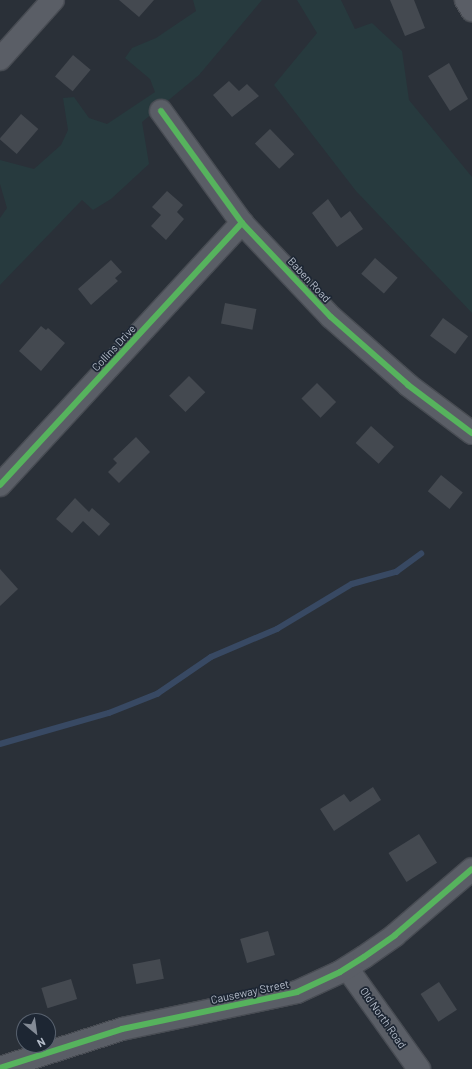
<!DOCTYPE html>
<html>
<head>
<meta charset="utf-8">
<style>
	body { margin:0 }
	#map { position:relative; width:472px; height:1069px; overflow:hidden; background:#2a3038; font-family:Barlow,sans-serif }
	div>[style] { position:absolute }
	.green>* { inset:0; background:#273a3e }
	.stream>* { height:5.5px; margin:-2.75px; padding:0 2.75px; transform-origin:2.75px; border-radius:2.75px; background:#384963 }
	.building>* { inset:0; background:#444950; transform-origin:0 0 }
	.roads { filter:drop-shadow(1px 0 #484c53) drop-shadow(-1px 0 #484c53) drop-shadow(0 1px #484c53) drop-shadow(0 -1px #484c53) }
	.minor>* { height:22px; margin:-11px; padding:0 11px; transform-origin:11px; border-radius:11px; background:#5a5e66 }
	.cycleway>* { height:6px; margin:-3px; padding:0 3px; transform-origin:3px; border-radius:3px; background:#56b35d }
	span { translate:-50% -50%; white-space:nowrap; text-align:center; line-height:1.15; -webkit-text-stroke:3.5px #1d2633; paint-order:stroke }
	.street-label { font-size:11px; color:#b4bcc9 }
	.north { position:absolute; left:16px; top:1013px; width:40px; height:40px; box-sizing:border-box; background:#1d2633; border:1px solid #59626f; border-radius:50%; rotate:151deg; font-size:11px; font-weight:700; line-height:16px; text-align:center; color:#b4bcc9 }
	.north::after { content:''; display:block; margin:auto; width:14px; height:18px; background:#848b96; clip-path:polygon(50% 0,100% 100%,50% 72%,0 100%) }
</style>
</head>
<body>
<div id="map">
	<div class="green">
		<div style="clip-path:polygon(193px 0,262px 0,199px 75px,142px 122px,149px 164px,111px 199px,93px 210px,82px 200px,0 285px,0 218px,7px 208px,0 184px,0 160px,34px 169px,61px 145px,68px 130px,63px 98px,74px 97px,89px 118px,107px 124px,155px 92px,150px 79px,125px 58px,132px 48px,156px 38px,196px 11px)"></div>
		<div style="clip-path:polygon(297px 0,341px 0,355px 29px,372px 23px,402px 51px,409px 100px,472px 177px,472px 313px,356px 191px,274px 85px,317px 33px)"></div>
	</div>
	<div class="stream">
		<div style="left:0;top:744px;width:113px;rotate:-15.9deg"></div>
		<div style="left:109px;top:713px;width:52px;rotate:-21.6deg"></div>
		<div style="left:157px;top:694px;width:65px;rotate:-34.4deg"></div>
		<div style="left:211px;top:657px;width:72px;rotate:-23deg"></div>
		<div style="left:277px;top:629px;width:87px;rotate:-31deg"></div>
		<div style="left:352px;top:584px;width:46px;rotate:-15.3deg"></div>
		<div style="left:396px;top:572px;width:31px;rotate:-36deg"></div>
	</div>
	<div class="building">
		<div style="clip-path:polygon(119px 0,154px 0,139px 17px)"></div>
		<div style="clip-path:polygon(390px 0,414px 0,425px 28px,405px 36px)"></div>
		<div style="left:73px;top:55px;width:23px;height:28px;rotate:40deg"></div>
		<div style="clip-path:polygon(449px 63px,468px 99px,450px 111px,428px 76px)"></div>
		<div style="clip-path:polygon(229px 81px,239px 91px,247px 84px,259px 96px,232px 117px,213px 95px)"></div>
		<div style="left:21px;top:114px;width:23px;height:33px;rotate:41deg"></div>
		<div style="left:270px;top:129px;width:35px;height:21px;rotate:46deg"></div>
		<div style="clip-path:polygon(167px 191px,183px 205px,177px 212px,184px 219px,166px 240px,151px 226px,161px 215px,152px 207px)"></div>
		<div style="clip-path:polygon(328px 199px,341px 218px,350px 211px,363px 229px,337px 247px,312px 213px)"></div>
		<div style="left:375px;top:258px;width:30px;height:21px;rotate:41deg"></div>
		<div style="clip-path:polygon(111px 260px,122px 272px,115px 278px,118px 281px,91px 305px,78px 289px)"></div>
		<div style="left:225px;top:303px;width:32px;height:21px;rotate:11deg"></div>
		<div style="left:443px;top:318px;width:31px;height:22px;rotate:36deg"></div>
		<div style="clip-path:polygon(41px 326px,46px 330px,48px 328px,65px 343px,41px 371px,19px 351px)"></div>
		<div style="left:189px;top:376px;width:23px;height:28px;rotate:45deg"></div>
		<div style="left:317px;top:383px;width:27px;height:22px;rotate:45deg"></div>
		<div style="left:371px;top:426px;width:31px;height:23px;rotate:42deg"></div>
		<div style="clip-path:polygon(136px 437px,150px 452px,119px 483px,108px 472px,117px 463px,113px 459px)"></div>
		<div style="left:441px;top:475px;width:28px;height:21px;rotate:39deg"></div>
		<div style="clip-path:polygon(75px 498px,89px 512px,92px 508px,110px 524px,99px 536px,83px 521px,72px 533px,56px 519px)"></div>
		<div style="clip-path:polygon(0 569px,18px 589px,0 606px)"></div>
		<div style="clip-path:polygon(373px 787px,381px 800px,334px 831px,320px 809px,344px 794px,350px 802px)"></div>
		<div style="left:419px;top:834px;width:34px;height:36px;rotate:58deg"></div>
		<div style="left:268px;top:931px;width:25px;height:29px;rotate:74deg"></div>
		<div style="left:160px;top:959px;width:20px;height:28px;rotate:79deg"></div>
		<div style="left:71px;top:979px;width:21px;height:31px;rotate:73deg"></div>
		<div style="left:439px;top:982px;width:33px;height:22px;rotate:57deg"></div>
	</div>
	<div class="roads">
		<div class="minor">
			<div style="left:466px;top:0;width:12px;rotate:59deg"></div>
			<div style="left:0;top:59px;width:79px;rotate:-48.1deg"></div>
			<div style="left:161px;top:111px;width:138px;rotate:54.1deg"></div>
			<div style="left:242px;top:223px;width:129px;rotate:46.6deg"></div>
			<div style="left:331px;top:317px;width:103px;rotate:41.4deg"></div>
			<div style="left:408px;top:385px;width:80px;rotate:36.9deg"></div>
			<div style="left:0;top:485px;width:357px;rotate:-47.3deg"></div>
			<div style="left:347px;top:968px;width:124px;rotate:54.5deg"></div>
			<div style="left:0;top:1068px;width:128px;rotate:-17.7deg"></div>
			<div style="left:122px;top:1029px;width:179px;rotate:-11.9deg"></div>
			<div style="left:297px;top:992px;width:47px;rotate:-24.9deg"></div>
			<div style="left:340px;top:972px;width:28px;rotate:-32deg"></div>
			<div style="left:364px;top:957px;width:38px;rotate:-35deg"></div>
			<div style="left:395px;top:935px;width:101px;rotate:-40.6deg"></div>
		</div>
	</div>
	<div class="cycleway">
		<div style="left:161px;top:111px;width:138px;rotate:54.1deg"></div>
		<div style="left:242px;top:223px;width:129px;rotate:46.6deg"></div>
		<div style="left:331px;top:317px;width:103px;rotate:41.4deg"></div>
		<div style="left:408px;top:385px;width:80px;rotate:36.9deg"></div>
		<div style="left:0;top:485px;width:357px;rotate:-47.3deg"></div>
		<div style="left:0;top:1068px;width:128px;rotate:-17.7deg"></div>
		<div style="left:122px;top:1029px;width:179px;rotate:-11.9deg"></div>
		<div style="left:297px;top:992px;width:47px;rotate:-24.9deg"></div>
		<div style="left:340px;top:972px;width:28px;rotate:-32deg"></div>
		<div style="left:364px;top:957px;width:38px;rotate:-35deg"></div>
		<div style="left:395px;top:935px;width:101px;rotate:-40.6deg"></div>
	</div>
	<div class="street-label">
		<span style="left:309px;top:280px;rotate:47deg">Baben Road</span>
		<span style="left:114px;top:348px;rotate:-47deg">Collins Drive</span>
		<span style="left:250px;top:992px;rotate:-12deg">Causeway Street</span>
		<span style="left:383px;top:1018px;rotate:55deg">Old North Road</span>
	</div>
	<div class="north">N</div>
</div>
</body>
</html>
